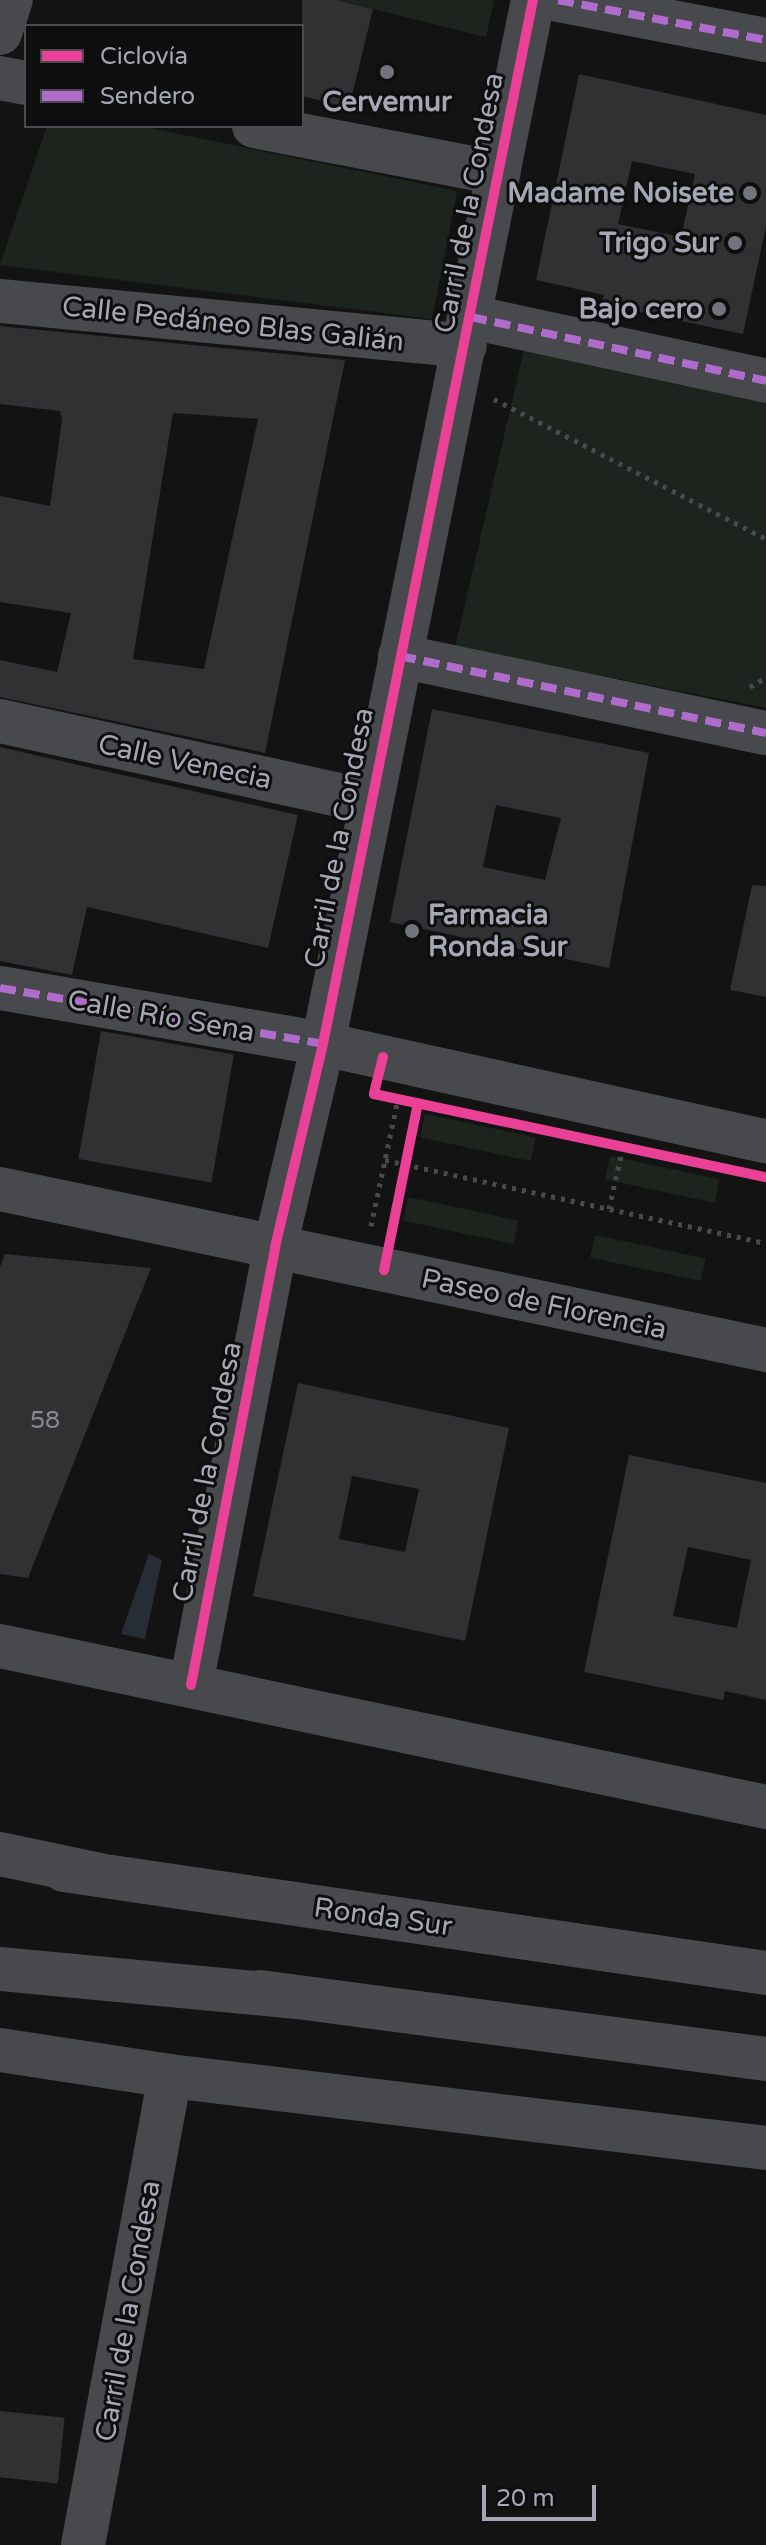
<!DOCTYPE html>
<html>
<head>
<meta charset="utf-8">
<style>
	body { margin:0 }
	#map { position:relative; width:766px; height:2545px; overflow:hidden; background:#131314; font-family:"Varela Round",sans-serif }
	div>[style] { position:absolute }
	.green>* { inset:0; background:#1d241e; transform-origin:0 0 }
	.water>* { inset:0; background:#272d35 }
	.building>* { inset:0; background:#313133; transform-origin:0 0 }
	.path>* { height:5px; margin-top:-2.5px; transform-origin:0; background:repeating-linear-gradient(90deg,#494a4e 0 4px,transparent 0 10px) }
	.street>* { height:44px; margin:-22px; padding:0 22px; transform-origin:22px; border-radius:22px; background:#48494c }
	.primary>* { height:44px; margin:-22px; padding:0 22px; transform-origin:22px; border-radius:22px; background:#4a4a4e }
	.highway>* { height:44px; margin:-22px; padding:0 22px; transform-origin:22px; border-radius:22px; background:#4a4a4e }
	.quiet>* { height:8px; margin-top:-4px; transform-origin:0; background:repeating-linear-gradient(90deg,#b06ccc 0 16px,transparent 0 24px) }
	.cycleway>* { height:10px; margin:-5px; padding:0 5px; transform-origin:5px; border-radius:5px; background:#ea4096 }
	.dots>* { width:22px; height:22px; translate:-50% -50%; box-sizing:border-box; border:4px solid #0e0e0f; border-radius:50% }
	span { translate:-50% -50%; white-space:nowrap; text-align:center; line-height:1.15; -webkit-text-stroke:6px #0e0e0f; paint-order:stroke }
	.number-label { font-size:24px; color:#888a94 }
	.number-label span { -webkit-text-stroke-width:0 }
	.poi-label { font-size:28px; color:#a5a8b4; font-weight:700 }
	.right { translate:-100% -50%; text-align:right }
	.left { translate:0 -50%; text-align:left }
	.street-label { font-size:28px; color:#a5a8b4 }
	.legend { position:absolute; left:24px; top:24px; width:280px; height:104px; box-sizing:border-box; background:#0e0e0f; border:2px solid #4a4c51; margin:0; padding:10px 14px; list-style:none; font-size:24px; color:#a5a8b4 }
	.legend li { display:flex; align-items:center; gap:16px; height:40px }
	.legend b { width:40px; border:2px solid #4a4c51 }
	.scale { position:absolute; left:482px; top:2485px; width:114px; height:36px; box-sizing:border-box; border:4px solid #a5a8b4; border-top:0; padding-left:10px; font-size:24px; line-height:28px; white-space:nowrap; color:#a5a8b4; -webkit-text-stroke:6px #0e0e0f; paint-order:stroke }
</style>
</head>
<body>
<div id="map">
	<div class="green">
		<div style="clip-path:polygon(338px 0,494px 0,486px 37px)"></div>
		<div style="clip-path:polygon(47px 126px,140px 126px,457px 191px,432px 319px,0 265px)"></div>
		<div style="clip-path:polygon(524px 350px,766px 401px,766px 708px,455px 647px)"></div>
		<div style="left:425px;top:1114px;width:113px;height:24px;rotate:12deg"></div>
		<div style="left:610px;top:1156px;width:112px;height:24px;rotate:12deg"></div>
		<div style="left:408px;top:1197px;width:113px;height:24px;rotate:12deg"></div>
		<div style="left:595px;top:1235px;width:113px;height:23px;rotate:12deg"></div>
	</div>
	<div class="water">
		<div style="clip-path:polygon(149px 1554px,162px 1560px,145px 1639px,121px 1634px)"></div>
	</div>
	<div class="building">
		<div style="clip-path:polygon(302px 0,336px 0,373px 9px,349px 108px,302px 96px)"></div>
		<div style="clip-path:polygon(evenodd,579px 74px,766px 115px,766px 226px,743px 334px,602px 304px,604px 295px,536px 280px,579px 74px,632px 161px,695px 174px,681px 237px,618px 224px,632px 161px)"></div>
		<div style="clip-path:polygon(evenodd,0 326px,345px 360px,265px 753px,0 697px,0 660px,57px 672px,71px 613px,0 602px,0 496px,50px 506px,62px 420px,60px 411px,0 404px,0 326px,173px 413px,258px 419px,204px 669px,133px 659px,173px 413px)"></div>
		<div style="clip-path:polygon(evenodd,432px 709px,649px 753px,609px 968px,390px 922px,432px 709px,496px 805px,561px 818px,545px 880px,483px 867px,496px 805px)"></div>
		<div style="clip-path:polygon(0 747px,298px 815px,268px 948px,87px 907px,72px 975px,0 961px)"></div>
		<div style="clip-path:polygon(752px 885px,766px 886px,766px 997px,730px 990px)"></div>
		<div style="left:101px;top:1031px;width:135px;height:130px;rotate:10deg"></div>
		<div style="clip-path:polygon(5px 1254px,151px 1268px,28px 1578px,0 1574px,0 1267px)"></div>
		<div style="clip-path:polygon(evenodd,298px 1383px,509px 1428px,465px 1641px,253px 1596px,298px 1383px,352px 1476px,419px 1489px,405px 1552px,339px 1539px,352px 1476px)"></div>
		<div style="clip-path:polygon(evenodd,629px 1455px,766px 1483px,766px 1700px,725px 1691px,723px 1700px,584px 1672px,629px 1455px,688px 1547px,751px 1560px,737px 1628px,673px 1616px,688px 1547px)"></div>
		<div style="left:0;top:2411px;width:65px;height:66px;rotate:6deg"></div>
	</div>
	<div class="path">
		<div style="left:494px;top:399px;width:306px;rotate:27.2deg"></div>
		<div style="left:750px;top:687px;width:19px;rotate:-32deg"></div>
		<div style="left:385px;top:1160px;width:390px;rotate:12.3deg"></div>
		<div style="left:609px;top:1209px;width:59px;rotate:-77.4deg"></div>
		<div style="left:371px;top:1226px;width:130px;rotate:-78deg"></div>
	</div>
	<div class="street">
		<div style="left:558px;top:0;width:212px;rotate:10.9deg"></div>
		<div style="left:0;top:33px;width:35px;rotate:-72deg"></div>
		<div style="left:0;top:78px;width:26px;rotate:11deg"></div>
		<div style="left:254px;top:126px;width:249px;rotate:10.9deg"></div>
		<div style="left:0;top:301px;width:467px;rotate:5.5deg"></div>
		<div style="left:471px;top:317px;width:302px;rotate:12.2deg"></div>
		<div style="left:400px;top:656px;width:374px;rotate:11.9deg"></div>
		<div style="left:0;top:721px;width:380px;rotate:12.3deg"></div>
		<div style="left:0;top:988px;width:328px;rotate:9.8deg"></div>
		<div style="left:323px;top:1044px;width:453px;rotate:12.4deg"></div>
		<div style="left:0;top:1189px;width:783px;rotate:11.87deg"></div>
		<div style="left:0;top:1646px;width:783px;rotate:11.87deg"></div>
		<div style="left:191px;top:1685px;width:446px;rotate:-79.1deg"></div>
		<div style="left:275px;top:1247px;width:209px;rotate:-76.7deg"></div>
		<div style="left:323px;top:1044px;width:1065px;rotate:-78.63deg"></div>
		<div style="left:0;top:2050px;width:172px;rotate:8.7deg"></div>
		<div style="left:170px;top:2076px;width:600px;rotate:6.89deg"></div>
		<div style="left:83px;top:2545px;width:477px;rotate:-79.5deg"></div>
	</div>
	<div class="primary">
		<div style="left:64px;top:1870px;width:710px;rotate:8.35deg"></div>
		<div style="left:260px;top:1992px;width:510px;rotate:7.54deg"></div>
	</div>
	<div class="highway">
		<div style="left:0;top:1854px;width:102px;rotate:11.9deg"></div>
		<div style="left:0;top:1969px;width:296px;rotate:5.4deg"></div>
	</div>
	<div class="quiet">
		<div style="left:558px;top:0;width:212px;rotate:10.9deg"></div>
		<div style="left:471px;top:317px;width:302px;rotate:12.2deg"></div>
		<div style="left:400px;top:656px;width:374px;rotate:11.9deg"></div>
		<div style="left:0;top:988px;width:328px;rotate:9.8deg"></div>
	</div>
	<div class="cycleway">
		<div style="left:383px;top:1057px;width:38px;rotate:104deg"></div>
		<div style="left:374px;top:1094px;width:401px;rotate:12deg"></div>
		<div style="left:384px;top:1270px;width:170px;rotate:-78.5deg"></div>
		<div style="left:191px;top:1685px;width:446px;rotate:-79.1deg"></div>
		<div style="left:275px;top:1247px;width:209px;rotate:-76.7deg"></div>
		<div style="left:323px;top:1044px;width:1065px;rotate:-78.63deg"></div>
	</div>
	<div class="dots">
		<div style="left:387px;top:72px;background:#72747c"></div>
		<div style="left:750px;top:193px;background:#72747c"></div>
		<div style="left:735px;top:243px;background:#72747c"></div>
		<div style="left:719px;top:309px;background:#72747c"></div>
		<div style="left:412px;top:931px;background:#72747c"></div>
	</div>
	<div class="number-label">
		<span style="left:45px;top:1421px">58</span>
	</div>
	<div class="poi-label">
		<span style="left:387px;top:102px">Cervemur</span>
		<span class="right" style="left:734px;top:193px">Madame Noisete</span>
		<span class="right" style="left:719px;top:243px">Trigo Sur</span>
		<span class="right" style="left:703px;top:309px">Bajo cero</span>
		<span class="left" style="left:428px;top:931px">Farmacia<br>Ronda Sur</span>
	</div>
	<div class="street-label">
		<span style="left:469px;top:203px;rotate:-79deg">Carril de la Condesa</span>
		<span style="left:233px;top:324px;rotate:6deg">Calle Pedáneo Blas Galián</span>
		<span style="left:185px;top:762px;rotate:12deg">Calle Venecia</span>
		<span style="left:339px;top:838px;rotate:-79deg">Carril de la Condesa</span>
		<span style="left:161px;top:1016px;rotate:10deg">Calle Río Sena</span>
		<span style="left:544px;top:1304px;rotate:12deg">Paseo de Florencia</span>
		<span style="left:207px;top:1472px;rotate:-79deg">Carril de la Condesa</span>
		<span style="left:383px;top:1917px;rotate:8deg">Ronda Sur</span>
		<span style="left:128px;top:2311px;rotate:-80deg">Carril de la Condesa</span>
	</div>
	<ul class="legend">
	<li><b style="height:10px;background:#ea4096"></b>Ciclovía</li>
	<li><b style="height:10px;background:#b06ccc"></b>Sendero</li>
	</ul>
	<div class="scale">20 m</div>
</div>
</body>
</html>
